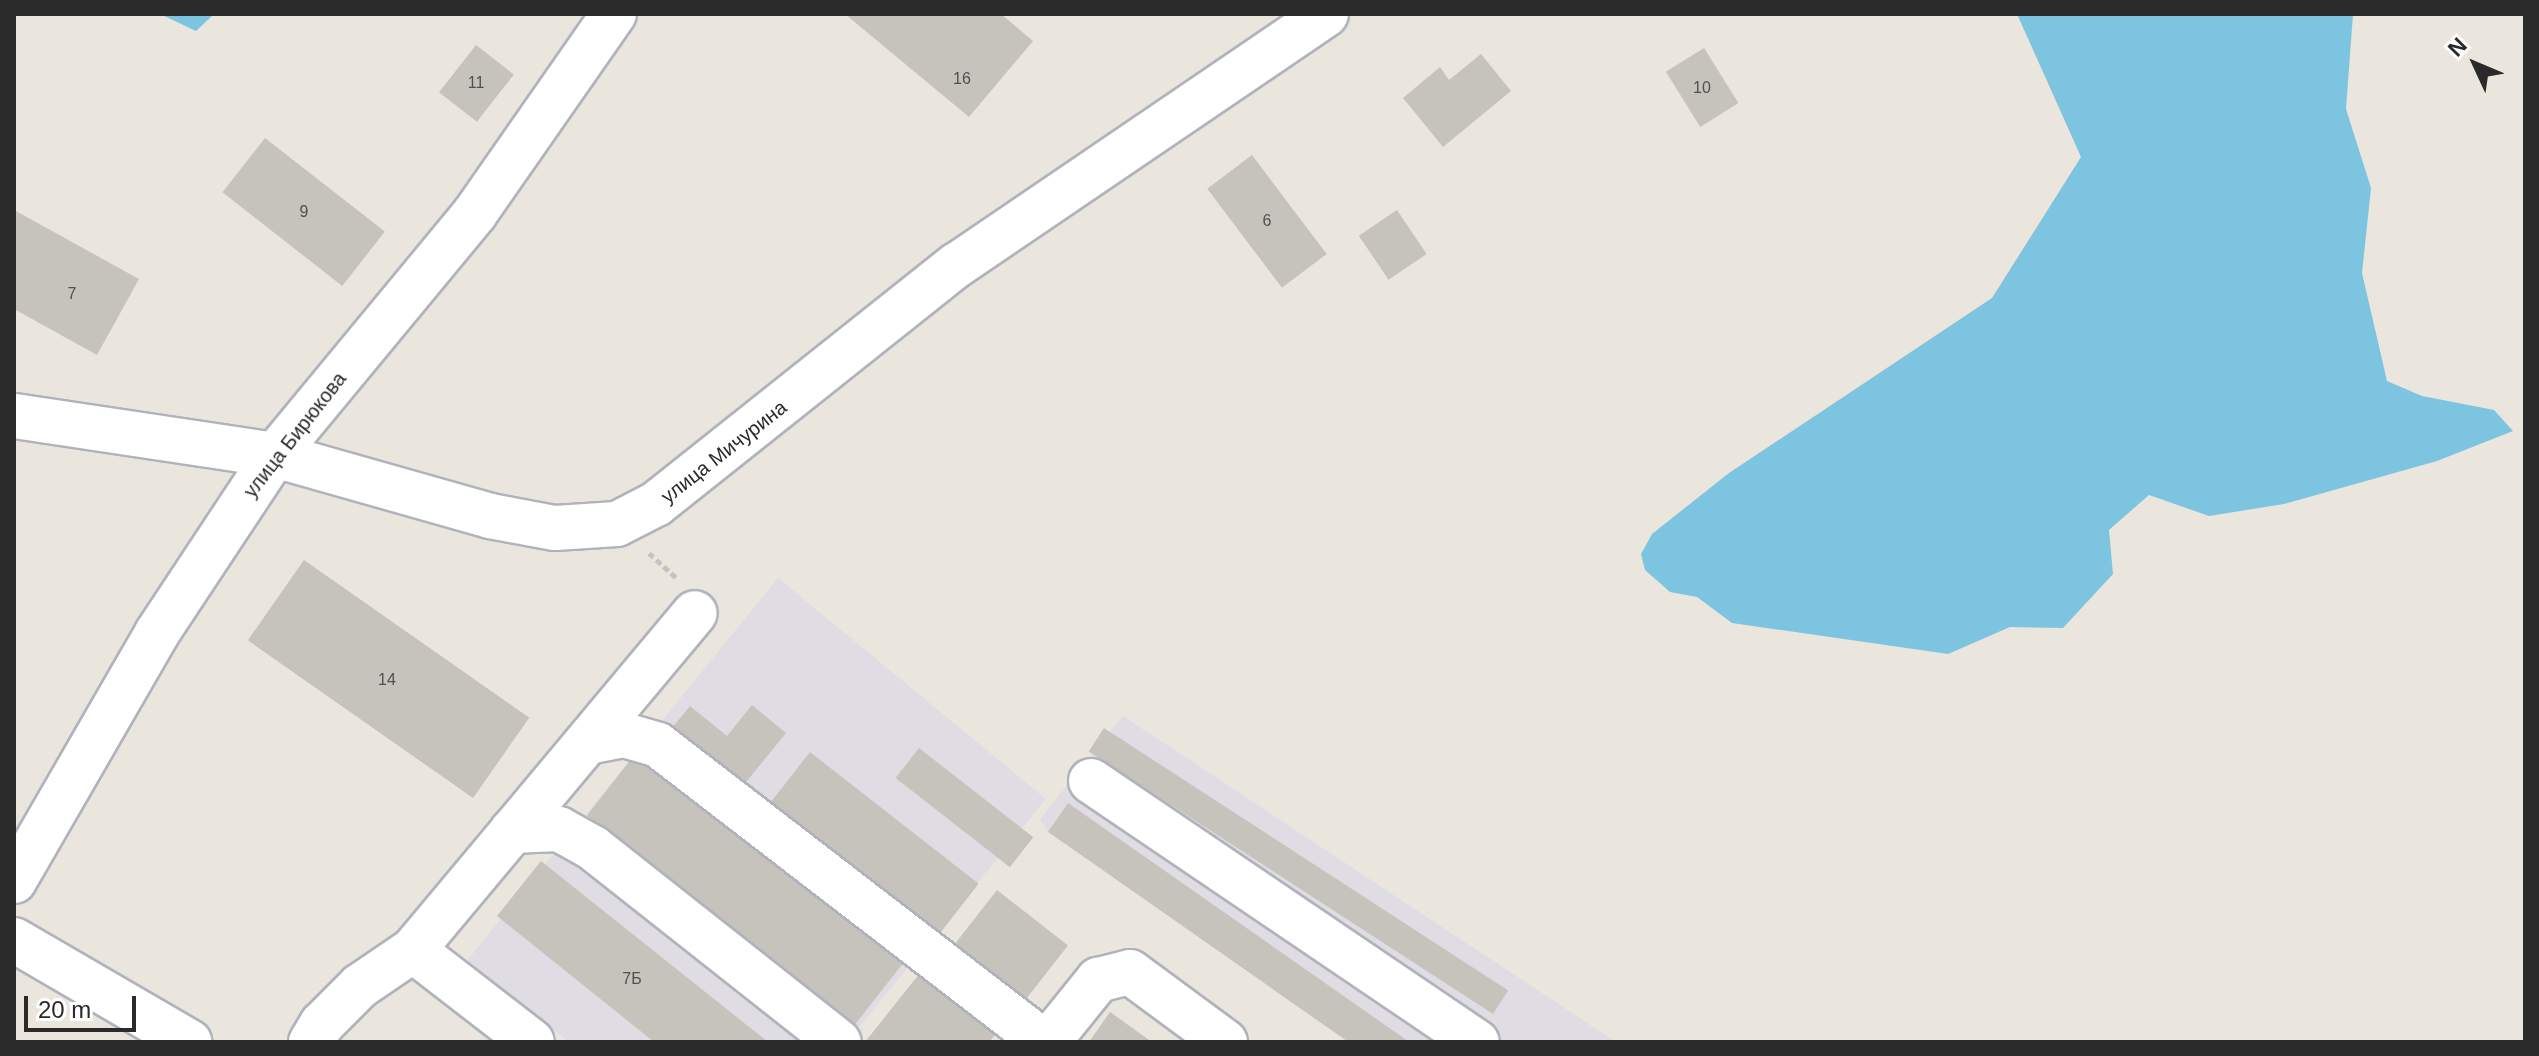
<!DOCTYPE html>
<html>
<head>
<meta charset="utf-8">
<style>
	body { margin:0 }
	#map { position:relative; width:2539px; height:1056px; overflow:hidden; background:#eae5dd; font-family:Arial,sans-serif }
	div>[style] { position:absolute }
	.industrial>* { inset:0; background:#dfdde3 }
	.water>* { inset:0; background:#7dc4e0 }
	.building>* { inset:0; background:#c6c3bc; transform-origin:0 0 }
	.path>* { height:5px; margin-top:-2.5px; transform-origin:0; background:repeating-linear-gradient(90deg,#c3c3c3 0 6px,transparent 0 10px) }
	.roads { filter:drop-shadow(2px 0 #b1b3bc) drop-shadow(-2px 0 #b1b3bc) drop-shadow(0 2px #b1b3bc) drop-shadow(0 -2px #b1b3bc) }
	.minor>* { height:44px; margin:-22px; padding:0 22px; transform-origin:22px; border-radius:22px; background:#fff }
	span { translate:-50% -50%; white-space:nowrap; text-align:center; line-height:1.15; -webkit-text-stroke:6px #fff; paint-order:stroke }
	.number-label { font-size:16px; color:#51504e }
	.number-label span { -webkit-text-stroke-width:0 }
	.street-label { font-size:20px; color:#2a2a2a }
	.frame { position:absolute; inset:0; border:16px solid #2a2a2a; pointer-events:none }
	.north { position:absolute; left:2435px; top:24px; width:80px; height:80px; -webkit-text-stroke:6px #fff; paint-order:stroke; rotate:314deg; font-size:22px; font-weight:700; line-height:32px; text-align:center; color:#2a2a2a }
	.north::after { content:''; display:block; margin:auto; width:28px; height:36px; background:#2a2a2a; clip-path:polygon(50% 0,100% 100%,50% 72%,0 100%) }
	.scale { position:absolute; left:24px; top:996px; width:112px; height:36px; box-sizing:border-box; border:4px solid #2a2a2a; border-top:0; padding-left:10px; font-size:24px; line-height:28px; white-space:nowrap; color:#2a2a2a; -webkit-text-stroke:6px #fff; paint-order:stroke }
</style>
</head>
<body>
<div id="map">
	<div class="industrial">
		<div style="clip-path:polygon(778px 578px,1046px 799px,847px 1042px,569px 1042px,466px 962px)"></div>
		<div style="clip-path:polygon(1123px 716px,1613px 1040px,1352px 1042px,1048px 832px,1040px 819px)"></div>
	</div>
	<div class="water">
		<div style="clip-path:polygon(160px 14px,214px 14px,196px 31px)"></div>
		<div style="clip-path:polygon(2017px 14px,2353px 14px,2346px 109px,2371px 188px,2362px 273px,2387px 381px,2422px 396px,2494px 410px,2513px 431px,2437px 461px,2284px 504px,2209px 516px,2149px 495px,2109px 530px,2113px 574px,2063px 628px,2010px 627px,1948px 654px,1732px 623px,1697px 597px,1670px 592px,1645px 570px,1641px 554px,1652px 534px,1729px 473px,1992px 298px,2081px 157px)"></div>
	</div>
	<div class="building">
		<div style="clip-path:polygon(845px 14px,1001px 14px,1033px 41px,969px 117px)"></div>
		<div style="left:476px;top:45px;width:48px;height:60px;rotate:38deg"></div>
		<div style="left:1704px;top:48px;width:65px;height:45px;rotate:58deg"></div>
		<div style="clip-path:polygon(1481px 54px,1511px 91px,1443px 147px,1403px 98px,1440px 67px,1449px 80px)"></div>
		<div style="left:265px;top:138px;width:152px;height:69px;rotate:38deg"></div>
		<div style="left:1252px;top:155px;width:124px;height:56px;rotate:53deg"></div>
		<div style="clip-path:polygon(14px 210px,139px 279px,97px 355px,14px 309px)"></div>
		<div style="left:1397px;top:210px;width:53px;height:46px;rotate:56deg"></div>
		<div style="left:304px;top:560px;width:275px;height:98px;rotate:35deg"></div>
		<div style="clip-path:polygon(752px 705px,786px 733px,738px 792px,667px 734px,690px 706px,727px 736px)"></div>
		<div style="left:1104px;top:728px;width:482px;height:28px;rotate:33deg"></div>
		<div style="left:919px;top:748px;width:145px;height:38px;rotate:38deg"></div>
		<div style="left:810px;top:752px;width:214px;height:65px;rotate:38deg"></div>
		<div style="left:635px;top:754px;width:340px;height:78px;rotate:38deg"></div>
		<div style="left:1068px;top:803px;width:421px;height:35px;rotate:35deg"></div>
		<div style="clip-path:polygon(541px 861px,768px 1042px,654px 1042px,497px 916px)"></div>
		<div style="left:997px;top:890px;width:90px;height:73px;rotate:38deg"></div>
		<div style="clip-path:polygon(920px 973px,996px 1034px,989px 1042px,865px 1042px)"></div>
		<div style="clip-path:polygon(1110px 1012px,1152px 1042px,1089px 1042px)"></div>
	</div>
	<div class="path">
		<div style="left:649px;top:553px;width:39px;rotate:42deg"></div>
	</div>
	<div class="roads">
		<div class="minor">
			<div style="left:14px;top:416px;width:264px;rotate:8.5deg"></div>
			<div style="left:275px;top:455px;width:223px;rotate:15.8deg"></div>
			<div style="left:490px;top:516px;width:66px;rotate:10.5deg"></div>
			<div style="left:555px;top:528px;width:62px;rotate:-3.7deg"></div>
			<div style="left:617px;top:524px;width:44px;rotate:-27.1deg"></div>
			<div style="left:656px;top:504px;width:384px;rotate:-38.5deg"></div>
			<div style="left:957px;top:265px;width:446px;rotate:-34.2deg"></div>
			<div style="left:588px;top:742px;width:37px;rotate:-11deg"></div>
			<div style="left:624px;top:735px;width:35px;rotate:16deg"></div>
			<div style="left:658px;top:745px;width:486px;rotate:37.6deg"></div>
			<div style="left:1091px;top:781px;width:466px;rotate:34.1deg"></div>
			<div style="left:512px;top:831px;width:47px;rotate:-2.4deg"></div>
			<div style="left:559px;top:829px;width:39px;rotate:29deg"></div>
			<div style="left:593px;top:848px;width:313px;rotate:38.3deg"></div>
			<div style="left:14px;top:881px;width:286px;rotate:-60deg"></div>
			<div style="left:157px;top:633px;width:214px;rotate:-56.5deg"></div>
			<div style="left:275px;top:455px;width:314px;rotate:-50.4deg"></div>
			<div style="left:475px;top:213px;width:243px;rotate:-55.1deg"></div>
			<div style="left:14px;top:940px;width:203px;rotate:30.2deg"></div>
			<div style="left:413px;top:950px;width:150px;rotate:37.7deg"></div>
			<div style="left:311px;top:1042px;width:21px;rotate:-59deg"></div>
			<div style="left:322px;top:1024px;width:54px;rotate:-45deg"></div>
			<div style="left:360px;top:986px;width:64px;rotate:-34.2deg"></div>
			<div style="left:413px;top:950px;width:439px;rotate:-50.1deg"></div>
			<div style="left:1048px;top:1042px;width:80px;rotate:-51.1deg"></div>
			<div style="left:1098px;top:980px;width:33px;rotate:-14deg"></div>
			<div style="left:1130px;top:972px;width:118px;rotate:36.4deg"></div>
		</div>
	</div>
	<div class="number-label">
		<span style="left:962px;top:79px">16</span>
		<span style="left:476px;top:83px">11</span>
		<span style="left:1702px;top:88px">10</span>
		<span style="left:304px;top:212px">9</span>
		<span style="left:1267px;top:221px">6</span>
		<span style="left:72px;top:294px">7</span>
		<span style="left:387px;top:680px">14</span>
		<span style="left:632px;top:979px">7Б</span>
	</div>
	<div class="street-label">
		<span style="left:295px;top:435px;rotate:-52deg">улица Бирюкова</span>
		<span style="left:724px;top:452px;rotate:-38deg">улица Мичурина</span>
	</div>
	<div class="frame"></div>
	<div class="north">N</div>
	<div class="scale">20 m</div>
</div>
</body>
</html>
